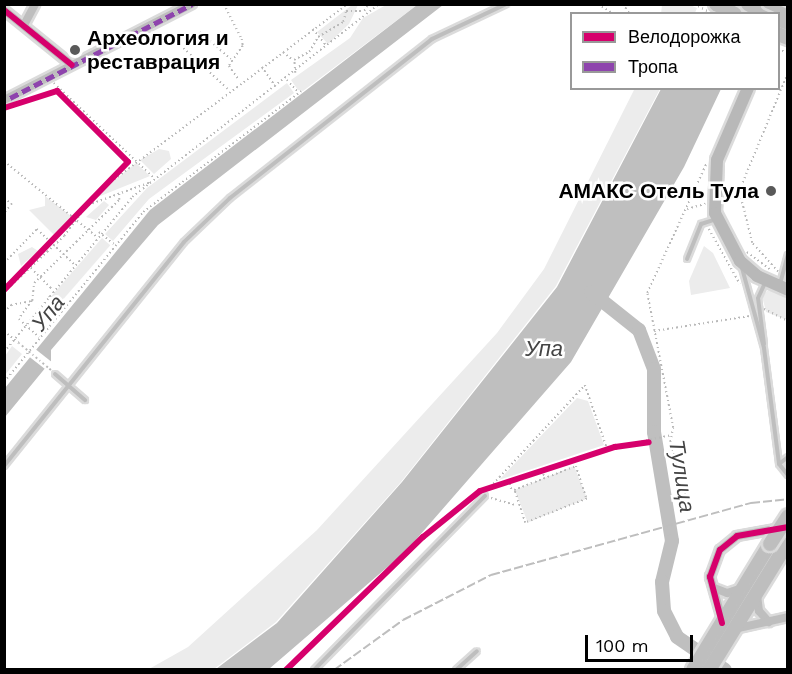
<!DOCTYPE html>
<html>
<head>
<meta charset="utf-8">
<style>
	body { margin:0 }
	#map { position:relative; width:792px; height:674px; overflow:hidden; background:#fff; font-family:"Work Sans",sans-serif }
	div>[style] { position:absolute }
	.green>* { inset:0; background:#ececec; transform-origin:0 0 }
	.water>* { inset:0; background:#bfbfbf }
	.pier>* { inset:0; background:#fff }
	.river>* { height:14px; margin:-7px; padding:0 7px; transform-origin:7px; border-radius:7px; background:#bfbfbf }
	.path>* { height:1.5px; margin-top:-0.75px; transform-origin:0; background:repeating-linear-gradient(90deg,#b9b9b9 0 1.5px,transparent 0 4.5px) }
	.roads { filter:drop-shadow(2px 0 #dbdbdb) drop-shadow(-2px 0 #dbdbdb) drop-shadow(0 2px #dbdbdb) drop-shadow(0 -2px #dbdbdb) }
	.lane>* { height:4px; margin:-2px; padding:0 2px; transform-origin:2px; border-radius:2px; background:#bebebe }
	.street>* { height:8px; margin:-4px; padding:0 4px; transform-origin:4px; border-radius:4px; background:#bebebe }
	.secondary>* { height:12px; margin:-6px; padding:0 6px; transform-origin:6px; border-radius:6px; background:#b8b8b8 }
	.primary>* { height:14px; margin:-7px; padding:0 7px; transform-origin:7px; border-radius:7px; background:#bebebe }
	.tram>* { height:1.5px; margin:-0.75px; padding:0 0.75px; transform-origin:0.75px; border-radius:0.75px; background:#bebebe }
	.rail>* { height:2px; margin-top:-1px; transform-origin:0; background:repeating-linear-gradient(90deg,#bebebe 0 9px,transparent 0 12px) }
	.path-bridge>* { height:1.5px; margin-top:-0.75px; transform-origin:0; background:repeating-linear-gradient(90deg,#b9b9b9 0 1.5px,transparent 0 4.5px) }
	.bridges { filter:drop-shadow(2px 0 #dbdbdb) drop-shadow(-2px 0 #dbdbdb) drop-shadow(0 2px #dbdbdb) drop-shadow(0 -2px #dbdbdb) }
	.street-bridge>* { height:8px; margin:-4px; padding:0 4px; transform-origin:4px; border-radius:4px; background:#bebebe }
	.primary-bridge>* { height:14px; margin:-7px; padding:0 7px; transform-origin:7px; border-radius:7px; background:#bebebe }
	.quiet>* { height:4.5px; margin-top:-2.25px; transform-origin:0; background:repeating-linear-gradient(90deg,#8e44ad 0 9px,transparent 0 13.5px) }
	.cycleway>* { height:6px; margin:-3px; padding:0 3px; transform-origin:3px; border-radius:3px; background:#d6006c }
	.dots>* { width:16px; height:16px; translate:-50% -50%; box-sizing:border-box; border:3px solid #fff; border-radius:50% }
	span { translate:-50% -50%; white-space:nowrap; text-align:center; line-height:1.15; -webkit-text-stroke:5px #fff; paint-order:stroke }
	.poi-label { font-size:21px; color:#000; font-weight:700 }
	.left { translate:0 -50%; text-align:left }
	.right { translate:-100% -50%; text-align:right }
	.water-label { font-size:22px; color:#444; font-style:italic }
	.frame { position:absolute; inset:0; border:6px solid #000; pointer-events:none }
	.legend { position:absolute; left:570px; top:12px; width:210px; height:78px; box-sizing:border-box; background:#fff; border:2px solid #999; margin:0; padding:8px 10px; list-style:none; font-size:18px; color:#000 }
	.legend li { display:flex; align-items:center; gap:12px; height:30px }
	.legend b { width:30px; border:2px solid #999 }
	.scale { position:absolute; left:585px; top:635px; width:108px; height:27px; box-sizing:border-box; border:3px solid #000; border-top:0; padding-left:8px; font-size:18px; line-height:21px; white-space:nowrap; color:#000; -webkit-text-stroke:4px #fff; paint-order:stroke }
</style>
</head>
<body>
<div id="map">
	<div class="green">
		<div style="clip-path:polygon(352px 5px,358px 5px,349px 24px,328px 44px,317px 32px)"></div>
		<div style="clip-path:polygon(386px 5px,417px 5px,303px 91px,298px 90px,291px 80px,350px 38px,363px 18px)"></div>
		<div style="clip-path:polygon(662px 5px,690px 5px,697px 8px,695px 13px,661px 14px)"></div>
		<div style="clip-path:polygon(287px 83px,294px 93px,149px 199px,113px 241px,105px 234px,147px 188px)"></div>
		<div style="clip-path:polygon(635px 88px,660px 89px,556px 286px,401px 482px,276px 622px,214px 669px,149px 669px,188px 647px,317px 530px,497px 333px,544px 269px)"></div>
		<div style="clip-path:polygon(159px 149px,169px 151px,171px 159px,154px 174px,140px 160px)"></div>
		<div style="clip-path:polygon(136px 163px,150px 176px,93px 199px,94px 197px)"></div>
		<div style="clip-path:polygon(45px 196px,71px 216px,54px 235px,29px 210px,45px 206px)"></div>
		<div style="clip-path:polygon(104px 201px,109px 205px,96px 220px,86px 217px)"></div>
		<div style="left:102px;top:238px;width:11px;height:77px;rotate:41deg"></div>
		<div style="clip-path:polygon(704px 246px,713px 253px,730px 288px,691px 295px,689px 281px)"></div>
		<div style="clip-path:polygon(32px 247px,38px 251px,21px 266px,18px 254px)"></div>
		<div style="clip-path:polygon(768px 290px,787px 296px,787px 320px,766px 312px,762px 296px)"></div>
		<div style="clip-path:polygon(12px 346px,22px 354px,5px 375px,5px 356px)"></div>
		<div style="clip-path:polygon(577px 398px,588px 401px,604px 445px,499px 480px)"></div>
		<div style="left:574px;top:466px;width:35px;height:64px;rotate:68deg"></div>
	</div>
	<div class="water">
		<div style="clip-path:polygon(417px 5px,443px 5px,158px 225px,51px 350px,51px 361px,5px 417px,5px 388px,150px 210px)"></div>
		<div style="clip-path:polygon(661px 89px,721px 89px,684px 167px,571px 362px,406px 551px,269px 669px,216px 669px,277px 623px,402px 482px,557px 287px)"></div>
	</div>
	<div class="pier">
		<div style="clip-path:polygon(697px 4px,764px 4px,760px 14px,706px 13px)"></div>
		<div style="clip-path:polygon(34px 348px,53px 363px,45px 369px,27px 355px)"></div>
	</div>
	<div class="river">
		<div style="left:591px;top:292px;width:61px;rotate:38.4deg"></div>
		<div style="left:639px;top:330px;width:42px;rotate:69deg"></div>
		<div style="left:654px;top:369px;width:63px;rotate:90deg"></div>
		<div style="left:654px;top:432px;width:110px;rotate:80.6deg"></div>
		<div style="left:672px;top:541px;width:42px;rotate:103.7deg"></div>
		<div style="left:662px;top:582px;width:29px;rotate:86deg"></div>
		<div style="left:664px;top:611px;width:29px;rotate:63deg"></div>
		<div style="left:677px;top:637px;width:58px;rotate:34.5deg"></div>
	</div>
	<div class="path">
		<div style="left:224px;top:4px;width:39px;rotate:63deg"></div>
		<div style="left:242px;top:39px;width:7px;rotate:82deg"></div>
		<div style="left:243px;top:46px;width:24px;rotate:125deg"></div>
		<div style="left:229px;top:66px;width:17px;rotate:54deg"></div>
		<div style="left:598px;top:4px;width:19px;rotate:32deg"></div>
		<div style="left:623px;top:4px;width:12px;rotate:55deg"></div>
		<div style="left:694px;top:4px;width:17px;rotate:28deg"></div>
		<div style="left:364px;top:11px;width:8px;rotate:-60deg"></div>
		<div style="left:313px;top:29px;width:22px;rotate:51deg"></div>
		<div style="left:200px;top:32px;width:41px;rotate:41.1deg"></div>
		<div style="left:177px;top:42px;width:69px;rotate:42.7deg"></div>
		<div style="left:778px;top:49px;width:11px;rotate:22deg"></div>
		<div style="left:283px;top:52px;width:13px;rotate:39deg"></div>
		<div style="left:262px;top:67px;width:24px;rotate:55deg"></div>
		<div style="left:295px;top:73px;width:13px;rotate:-94deg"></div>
		<div style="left:294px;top:60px;width:17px;rotate:-28deg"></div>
		<div style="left:309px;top:52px;width:17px;rotate:-59deg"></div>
		<div style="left:318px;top:37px;width:29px;rotate:-31deg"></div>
		<div style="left:343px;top:22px;width:11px;rotate:-75deg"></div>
		<div style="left:346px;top:11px;width:17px"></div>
		<div style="left:287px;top:80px;width:16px;rotate:47deg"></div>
		<div style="left:54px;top:83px;width:139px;rotate:43.5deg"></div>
		<div style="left:4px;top:161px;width:119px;rotate:39.2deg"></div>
		<div style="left:4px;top:198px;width:10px;rotate:37deg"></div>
		<div style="left:12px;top:204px;width:13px;rotate:129deg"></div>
		<div style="left:88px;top:205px;width:67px;rotate:-20.1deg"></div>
		<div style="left:687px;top:209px;width:19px;rotate:-16deg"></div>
		<div style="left:709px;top:229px;width:63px;rotate:60.6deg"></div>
		<div style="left:99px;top:232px;width:19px;rotate:39deg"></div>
		<div style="left:747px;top:252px;width:31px;rotate:37deg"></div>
		<div style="left:4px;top:263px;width:47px;rotate:-45.9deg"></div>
		<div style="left:37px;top:229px;width:51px;rotate:43.4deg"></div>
		<div style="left:31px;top:268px;width:31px;rotate:45deg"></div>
		<div style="left:778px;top:272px;width:39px;rotate:-132deg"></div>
		<div style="left:752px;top:243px;width:54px;rotate:-104deg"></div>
		<div style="left:739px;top:191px;width:129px;rotate:-67.6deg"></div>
		<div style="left:4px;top:292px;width:82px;rotate:-43deg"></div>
		<div style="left:64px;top:236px;width:54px;rotate:-53.3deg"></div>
		<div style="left:96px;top:193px;width:315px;rotate:-36.9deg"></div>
		<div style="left:49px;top:296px;width:18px;rotate:41deg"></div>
		<div style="left:32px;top:301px;width:22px;rotate:126deg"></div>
		<div style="left:19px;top:319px;width:27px;rotate:42deg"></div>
		<div style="left:764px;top:309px;width:27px;rotate:27deg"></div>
		<div style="left:4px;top:312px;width:10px;rotate:-45deg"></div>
		<div style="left:11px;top:305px;width:21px;rotate:-11deg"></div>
		<div style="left:32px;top:301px;width:18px;rotate:-84deg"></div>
		<div style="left:34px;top:283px;width:119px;rotate:-44.3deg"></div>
		<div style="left:119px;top:200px;width:8px;rotate:-90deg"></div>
		<div style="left:4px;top:331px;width:19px;rotate:39deg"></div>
		<div style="left:654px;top:331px;width:97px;rotate:-8.9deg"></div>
		<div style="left:4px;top:352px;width:201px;rotate:-50.4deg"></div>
		<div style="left:132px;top:197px;width:313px;rotate:-38deg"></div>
		<div style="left:4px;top:382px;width:220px;rotate:-50.7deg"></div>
		<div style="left:143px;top:212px;width:199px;rotate:-37.4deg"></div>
		<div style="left:576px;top:466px;width:35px;rotate:72deg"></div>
		<div style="left:587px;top:499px;width:66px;rotate:158.8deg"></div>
		<div style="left:525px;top:523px;width:35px;rotate:-108deg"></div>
		<div style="left:514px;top:490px;width:66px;rotate:-21.2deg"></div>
		<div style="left:542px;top:470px;width:9px;rotate:69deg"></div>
		<div style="left:509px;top:479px;width:13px;rotate:77deg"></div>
		<div style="left:493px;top:484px;width:135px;rotate:-47.1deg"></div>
		<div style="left:585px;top:385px;width:67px;rotate:70.8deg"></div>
		<div style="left:491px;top:498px;width:25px;rotate:16deg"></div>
		<div style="left:689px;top:507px;width:68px;rotate:-106.3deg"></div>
		<div style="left:670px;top:442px;width:14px;rotate:-78deg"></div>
		<div style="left:673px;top:428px;width:137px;rotate:-100.9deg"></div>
		<div style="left:647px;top:293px;width:142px;rotate:-65.4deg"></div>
		<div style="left:286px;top:670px;width:191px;rotate:-44.2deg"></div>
		<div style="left:423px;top:537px;width:73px;rotate:-38.9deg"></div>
		<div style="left:480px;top:491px;width:142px;rotate:-18.1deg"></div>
		<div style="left:615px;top:447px;width:58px;rotate:-11.9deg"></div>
	</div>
	<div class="roads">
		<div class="lane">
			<div style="left:687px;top:259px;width:38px;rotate:-68deg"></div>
			<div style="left:701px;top:224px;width:16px;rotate:-18deg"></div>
			<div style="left:742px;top:268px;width:83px;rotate:74.6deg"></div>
			<div style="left:764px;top:348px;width:117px;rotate:82.6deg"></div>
			<div style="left:780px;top:284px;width:30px;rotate:-75deg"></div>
			<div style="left:764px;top:344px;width:46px;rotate:-97.4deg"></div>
			<div style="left:758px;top:298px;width:17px;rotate:-65deg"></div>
			<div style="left:55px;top:374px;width:40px;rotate:41deg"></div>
			<div style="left:788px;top:457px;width:11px;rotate:142deg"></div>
			<div style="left:779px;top:464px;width:14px;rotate:51deg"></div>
			<div style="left:4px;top:466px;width:287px;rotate:-51.2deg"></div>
			<div style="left:184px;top:242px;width:64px;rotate:-43.7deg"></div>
			<div style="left:230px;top:198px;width:257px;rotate:-38.2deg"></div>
			<div style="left:432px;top:39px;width:82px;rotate:-25.3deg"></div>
			<div style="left:314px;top:670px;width:244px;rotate:-45.5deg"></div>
			<div style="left:456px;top:670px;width:28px;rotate:-42deg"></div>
		</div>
		<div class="street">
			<div style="left:4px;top:10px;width:87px;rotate:39deg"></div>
			<div style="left:24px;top:25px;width:24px;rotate:-62deg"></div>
			<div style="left:4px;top:100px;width:211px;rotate:-27.1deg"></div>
			<div style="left:714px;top:588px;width:14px;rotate:21deg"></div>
			<div style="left:727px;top:593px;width:16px;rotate:-18deg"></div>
			<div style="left:757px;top:595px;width:16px;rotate:83deg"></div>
			<div style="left:759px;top:611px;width:15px;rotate:48deg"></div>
			<div style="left:722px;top:619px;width:44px;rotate:-105.9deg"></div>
			<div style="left:710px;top:577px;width:29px;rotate:-70deg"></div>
			<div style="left:720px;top:550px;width:22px;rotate:-39deg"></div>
			<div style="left:737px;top:536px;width:45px;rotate:-10.3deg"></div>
			<div style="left:734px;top:629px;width:55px;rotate:-12.5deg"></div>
		</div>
		<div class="secondary">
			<div style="left:748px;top:88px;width:78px;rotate:113.3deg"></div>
			<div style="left:717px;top:160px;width:53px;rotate:92.2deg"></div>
			<div style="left:715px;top:213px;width:54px;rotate:62.5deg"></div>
			<div style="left:740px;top:261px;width:23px;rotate:41deg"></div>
			<div style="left:757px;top:276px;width:34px;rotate:24deg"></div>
		</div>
		<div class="primary">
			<div style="left:716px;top:4px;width:21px;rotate:28deg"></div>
			<div style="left:748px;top:4px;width:21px;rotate:28deg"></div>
			<div style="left:693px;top:670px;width:148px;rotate:-58.6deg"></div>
			<div style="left:709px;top:670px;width:150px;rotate:-58.3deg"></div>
		</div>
	</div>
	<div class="tram">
		<div style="left:764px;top:4px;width:27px;rotate:27deg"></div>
		<div style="left:698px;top:670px;width:172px;rotate:-58.3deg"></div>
	</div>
	<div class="rail">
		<div style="left:334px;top:670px;width:85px;rotate:-35.9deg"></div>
		<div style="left:403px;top:620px;width:99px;rotate:-27.1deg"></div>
		<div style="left:491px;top:575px;width:270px;rotate:-15.5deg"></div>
		<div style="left:751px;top:503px;width:37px;rotate:-6deg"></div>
	</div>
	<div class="path-bridge">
		<div style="left:19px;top:343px;width:42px;rotate:40.2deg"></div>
	</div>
	<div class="bridges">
		<div class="street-bridge">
			<div style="left:767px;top:4px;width:23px;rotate:25deg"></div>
		</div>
		<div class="primary-bridge">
			<div style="left:778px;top:19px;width:11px;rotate:22deg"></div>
			<div style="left:778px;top:34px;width:11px;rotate:22deg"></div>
			<div style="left:770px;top:544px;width:33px;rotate:-57deg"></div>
		</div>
	</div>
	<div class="quiet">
		<div style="left:10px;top:98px;width:205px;rotate:-27.3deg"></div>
	</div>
	<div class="cycleway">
		<div style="left:4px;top:10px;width:87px;rotate:39deg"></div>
		<div style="left:4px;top:108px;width:56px;rotate:-17.8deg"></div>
		<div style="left:57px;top:91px;width:100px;rotate:45deg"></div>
		<div style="left:128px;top:162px;width:178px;rotate:134.1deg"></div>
		<div style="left:722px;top:623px;width:48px;rotate:-104.6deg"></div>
		<div style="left:710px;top:577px;width:29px;rotate:-70deg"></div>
		<div style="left:720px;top:550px;width:22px;rotate:-39deg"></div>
		<div style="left:737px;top:536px;width:52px;rotate:-10deg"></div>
		<div style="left:286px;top:670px;width:191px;rotate:-44.2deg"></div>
		<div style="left:423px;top:537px;width:73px;rotate:-38.9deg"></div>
		<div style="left:480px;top:491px;width:142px;rotate:-18.1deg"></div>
		<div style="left:615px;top:447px;width:34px;rotate:-8deg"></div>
	</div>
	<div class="dots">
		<div style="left:75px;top:50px;background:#595959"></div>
		<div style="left:771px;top:191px;background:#595959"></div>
	</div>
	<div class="poi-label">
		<span class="left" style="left:87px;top:50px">Археология и<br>реставрация</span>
		<span class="right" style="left:759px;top:191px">АМАКС Отель Тула</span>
	</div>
	<div class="water-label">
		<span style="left:48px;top:313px;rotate:-51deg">Упа</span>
		<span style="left:544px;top:349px">Упа</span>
		<span style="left:682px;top:476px;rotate:81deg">Тулица</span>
	</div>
	<div class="frame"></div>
	<ul class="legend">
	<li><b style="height:8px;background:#d6006c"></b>Велодорожка</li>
	<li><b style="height:8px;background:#8e44ad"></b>Тропа</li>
	</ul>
	<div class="scale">100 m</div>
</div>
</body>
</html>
